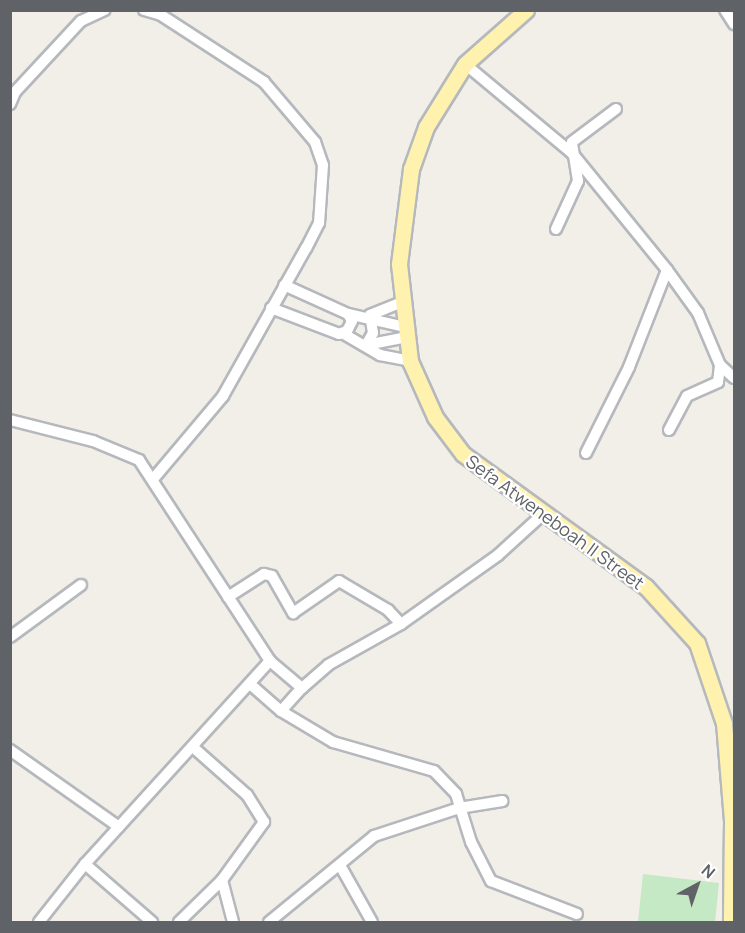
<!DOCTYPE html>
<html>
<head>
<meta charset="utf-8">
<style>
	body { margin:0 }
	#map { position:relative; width:745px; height:933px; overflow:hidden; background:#f1efe8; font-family:Manrope,sans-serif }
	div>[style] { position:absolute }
	.green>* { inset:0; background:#c5e8c5 }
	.roads { filter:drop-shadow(2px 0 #b5b8bc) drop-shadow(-2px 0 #b5b8bc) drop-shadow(0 2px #b5b8bc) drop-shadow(0 -2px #b5b8bc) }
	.minor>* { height:10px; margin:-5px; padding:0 5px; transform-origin:5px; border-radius:5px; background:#fff }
	.primary>* { height:15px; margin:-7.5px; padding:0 7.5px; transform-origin:7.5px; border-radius:7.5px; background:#fff2af }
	span { translate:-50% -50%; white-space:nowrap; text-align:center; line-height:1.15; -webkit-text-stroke:4.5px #fff; paint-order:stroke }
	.street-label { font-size:18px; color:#5f6368 }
	.frame { position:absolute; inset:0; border:12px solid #5f6368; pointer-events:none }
	.north { position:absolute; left:667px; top:855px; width:60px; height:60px; -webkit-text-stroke:4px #fff; paint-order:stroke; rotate:40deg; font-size:16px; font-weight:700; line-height:24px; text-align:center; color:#5f6368 }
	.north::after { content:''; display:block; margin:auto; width:21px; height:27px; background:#5f6368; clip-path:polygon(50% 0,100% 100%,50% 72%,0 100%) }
</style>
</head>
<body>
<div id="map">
	<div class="green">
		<div style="clip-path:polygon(643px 874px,719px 883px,715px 922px,638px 922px)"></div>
	</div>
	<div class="roads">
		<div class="minor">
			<div style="left:144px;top:10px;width:18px;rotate:16deg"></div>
			<div style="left:161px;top:15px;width:123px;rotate:33deg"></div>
			<div style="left:264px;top:82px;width:79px;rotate:49.6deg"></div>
			<div style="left:315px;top:142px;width:24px;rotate:71deg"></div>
			<div style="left:323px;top:165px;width:58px;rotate:93.9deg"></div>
			<div style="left:319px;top:223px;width:28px;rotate:117deg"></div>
			<div style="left:306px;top:248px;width:170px;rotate:119.3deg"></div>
			<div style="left:223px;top:396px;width:109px;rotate:130.1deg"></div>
			<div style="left:725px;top:10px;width:17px;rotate:57deg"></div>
			<div style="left:465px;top:64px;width:139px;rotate:39.8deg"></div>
			<div style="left:572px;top:153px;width:151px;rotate:50.9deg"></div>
			<div style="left:667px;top:270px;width:53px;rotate:54.2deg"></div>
			<div style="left:698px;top:313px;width:56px;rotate:67.1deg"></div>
			<div style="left:720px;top:365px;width:19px;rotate:43deg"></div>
			<div style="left:10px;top:104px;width:13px;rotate:-67deg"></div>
			<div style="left:15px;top:92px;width:97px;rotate:-47.1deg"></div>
			<div style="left:81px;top:21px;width:26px;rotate:-25deg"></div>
			<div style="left:556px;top:229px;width:53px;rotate:-65.4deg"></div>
			<div style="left:578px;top:181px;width:39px;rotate:-99deg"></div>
			<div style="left:572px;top:142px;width:55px;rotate:-36.9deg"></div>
			<div style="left:271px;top:308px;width:73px;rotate:20.9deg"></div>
			<div style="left:339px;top:334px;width:9px;rotate:-21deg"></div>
			<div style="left:347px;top:331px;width:11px;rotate:-63deg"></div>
			<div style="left:352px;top:321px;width:8px;rotate:-120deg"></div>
			<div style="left:348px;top:314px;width:70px;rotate:-155.6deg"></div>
			<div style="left:348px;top:314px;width:58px;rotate:12.8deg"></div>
			<div style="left:370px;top:315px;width:35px;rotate:-22deg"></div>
			<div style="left:344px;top:334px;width:42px;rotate:30.3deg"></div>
			<div style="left:380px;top:355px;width:31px;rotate:11deg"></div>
			<div style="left:366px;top:345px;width:42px;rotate:-11deg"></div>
			<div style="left:366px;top:345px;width:14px;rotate:-60deg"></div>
			<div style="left:373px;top:333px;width:18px;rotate:-99deg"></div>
			<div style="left:10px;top:420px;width:86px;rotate:14.2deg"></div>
			<div style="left:93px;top:441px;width:50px;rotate:22.4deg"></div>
			<div style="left:139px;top:460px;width:240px;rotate:56.9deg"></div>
			<div style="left:270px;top:661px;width:42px;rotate:40.2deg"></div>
			<div style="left:302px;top:688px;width:35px;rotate:-41deg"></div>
			<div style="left:328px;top:665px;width:84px;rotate:-29.3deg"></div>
			<div style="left:401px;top:624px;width:119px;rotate:-35.4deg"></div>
			<div style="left:498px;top:555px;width:59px;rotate:-42.3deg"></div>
			<div style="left:669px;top:430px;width:38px;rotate:-62deg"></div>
			<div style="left:687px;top:396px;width:34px;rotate:-24deg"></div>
			<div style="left:718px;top:382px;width:17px;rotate:-83deg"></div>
			<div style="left:586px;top:453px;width:96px;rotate:-63.4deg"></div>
			<div style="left:629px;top:367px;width:104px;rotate:-68.6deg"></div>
			<div style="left:228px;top:597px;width:43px;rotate:-32.6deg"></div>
			<div style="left:264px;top:574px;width:8px;rotate:14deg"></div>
			<div style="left:272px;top:576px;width:43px;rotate:60.4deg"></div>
			<div style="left:293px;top:613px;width:56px;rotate:-34.8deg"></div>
			<div style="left:339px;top:581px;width:57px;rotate:30.6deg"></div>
			<div style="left:388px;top:610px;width:19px;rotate:47deg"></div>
			<div style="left:10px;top:637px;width:88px;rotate:-36.2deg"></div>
			<div style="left:250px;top:684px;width:41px;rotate:41.1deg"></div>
			<div style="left:281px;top:711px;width:61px;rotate:30.8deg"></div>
			<div style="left:333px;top:742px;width:105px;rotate:16deg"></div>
			<div style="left:434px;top:771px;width:32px;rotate:46deg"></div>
			<div style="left:456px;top:794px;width:50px;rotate:72.6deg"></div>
			<div style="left:471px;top:842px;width:44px;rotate:62.9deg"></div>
			<div style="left:491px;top:881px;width:92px;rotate:21deg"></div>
			<div style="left:281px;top:711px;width:31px;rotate:-48deg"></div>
			<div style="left:10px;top:750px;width:133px;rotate:35.2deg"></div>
			<div style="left:85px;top:864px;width:89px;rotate:40.9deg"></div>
			<div style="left:341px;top:867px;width:63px;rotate:60.6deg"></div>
			<div style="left:222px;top:880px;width:43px;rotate:75.3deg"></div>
			<div style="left:39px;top:922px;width:74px;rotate:-51.6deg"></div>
			<div style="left:85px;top:864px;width:275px;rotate:-47.7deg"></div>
			<div style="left:179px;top:922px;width:60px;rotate:-44.3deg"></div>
			<div style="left:222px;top:880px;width:72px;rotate:-54.1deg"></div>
			<div style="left:264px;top:822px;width:32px;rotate:-122deg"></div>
			<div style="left:247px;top:795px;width:72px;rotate:-138.4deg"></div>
			<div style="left:269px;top:922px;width:136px;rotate:-39.3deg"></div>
			<div style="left:374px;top:836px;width:89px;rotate:-18.2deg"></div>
			<div style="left:459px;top:808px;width:44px;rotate:-9.2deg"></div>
		</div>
		<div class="primary">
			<div style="left:526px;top:10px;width:81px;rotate:138.5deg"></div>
			<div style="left:465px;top:64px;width:74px;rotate:121.8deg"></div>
			<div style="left:426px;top:127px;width:45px;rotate:109.7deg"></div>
			<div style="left:411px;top:169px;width:96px;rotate:97.2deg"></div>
			<div style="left:399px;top:264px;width:98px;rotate:83.5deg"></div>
			<div style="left:410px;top:361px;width:61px;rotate:65.9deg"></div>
			<div style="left:435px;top:417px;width:46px;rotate:52.9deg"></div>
			<div style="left:463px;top:454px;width:226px;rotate:36deg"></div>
			<div style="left:646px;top:587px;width:76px;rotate:47.7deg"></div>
			<div style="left:697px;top:643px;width:84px;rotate:71.4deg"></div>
			<div style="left:724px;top:723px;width:98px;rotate:85.3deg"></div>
			<div style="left:732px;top:821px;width:101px;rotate:90.6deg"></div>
		</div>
	</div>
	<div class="street-label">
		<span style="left:555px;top:522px;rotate:36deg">Sefa Atweneboah II Street</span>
	</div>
	<div class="frame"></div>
	<div class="north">N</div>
</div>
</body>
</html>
